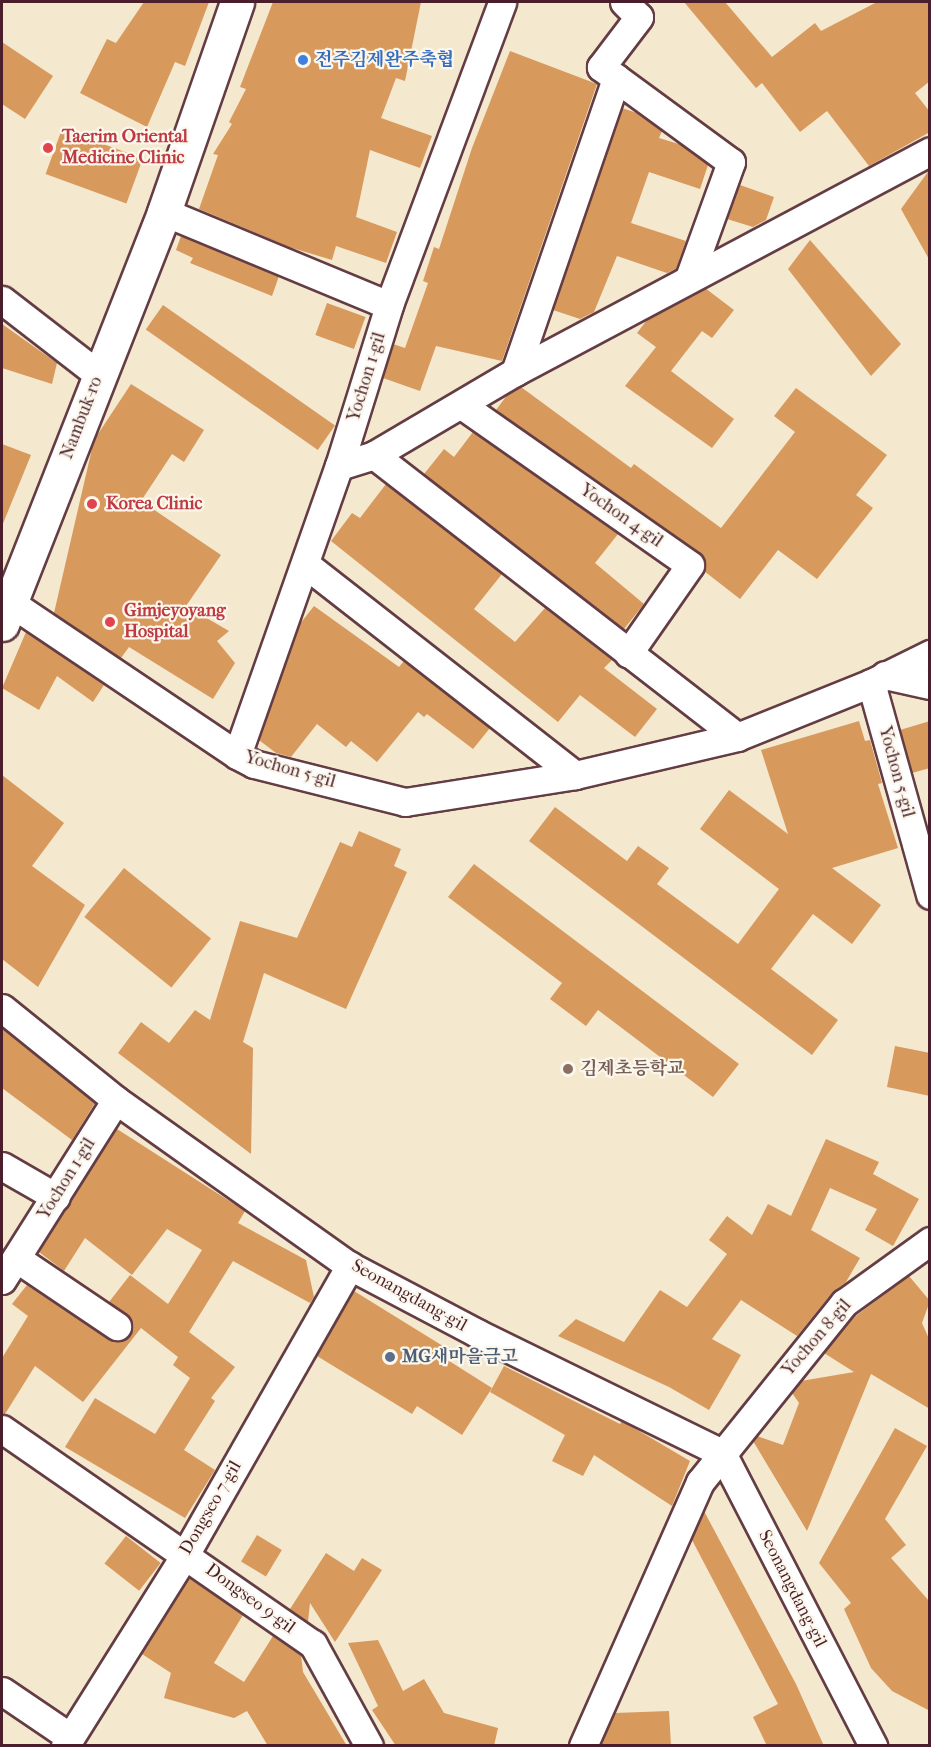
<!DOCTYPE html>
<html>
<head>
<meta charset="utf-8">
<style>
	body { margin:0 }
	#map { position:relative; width:931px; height:1747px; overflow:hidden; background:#f4e8cf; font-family:"IM FELL French Canon","Noto Serif KR",serif }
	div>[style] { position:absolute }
	.building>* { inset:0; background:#d8995d; transform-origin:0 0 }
	.roads { filter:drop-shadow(2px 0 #643d44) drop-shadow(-2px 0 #643d44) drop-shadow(0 2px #643d44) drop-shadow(0 -2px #643d44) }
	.minor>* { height:27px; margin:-13.5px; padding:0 13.5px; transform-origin:13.5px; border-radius:13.5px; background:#fff }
	.secondary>* { height:33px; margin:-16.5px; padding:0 16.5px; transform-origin:16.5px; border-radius:16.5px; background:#fff }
	.dots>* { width:16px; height:16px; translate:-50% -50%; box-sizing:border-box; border:3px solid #fbf7ec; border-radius:50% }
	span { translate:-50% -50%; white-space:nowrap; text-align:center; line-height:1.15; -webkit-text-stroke:4.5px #fbf7ec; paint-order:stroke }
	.shop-label { font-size:18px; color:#366cbe; font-weight:700 }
	.left { translate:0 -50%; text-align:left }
	.health-label { font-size:18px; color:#be3a42; font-weight:700 }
	.street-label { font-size:18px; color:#4a1f2b }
	.education-label { font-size:18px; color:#785e54; font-weight:700 }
	.service-label { font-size:18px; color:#4e5e75; font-weight:700 }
	.frame { position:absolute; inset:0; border:3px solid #4a1f2b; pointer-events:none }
</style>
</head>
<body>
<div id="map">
	<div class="building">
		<div style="clip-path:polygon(144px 2px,209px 2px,185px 66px,175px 62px,147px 127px,80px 93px,107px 39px,116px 43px)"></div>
		<div style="clip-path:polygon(273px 2px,421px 2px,405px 81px,396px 78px,381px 118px,432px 136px,420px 168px,370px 150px,356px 217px,397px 232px,386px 263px,336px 246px,332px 260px,289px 247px,199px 209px,218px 155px,213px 154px,232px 124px,229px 122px,246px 89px,240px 87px)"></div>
		<div style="clip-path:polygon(684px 2px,725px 2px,772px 57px,815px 23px,821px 31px,877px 2px,930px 2px,930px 81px,915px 93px,930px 112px,930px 132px,869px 166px,827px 111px,800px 132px,762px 83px,756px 88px)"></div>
		<div style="clip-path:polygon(2px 42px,53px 76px,25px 119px,2px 104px)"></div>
		<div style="clip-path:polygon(510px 51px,597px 84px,502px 361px,436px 346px,420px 391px,383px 378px,393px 344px,405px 348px,428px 283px,423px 281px,434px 247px,439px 249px,472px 148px)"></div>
		<div style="clip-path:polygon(622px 108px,637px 113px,662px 131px,659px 138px,682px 145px,708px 165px,700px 189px,649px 172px,631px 223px,686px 241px,676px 269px,667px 273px,617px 256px,594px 312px,580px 319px,553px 310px)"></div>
		<div style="left:62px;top:129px;width:86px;height:48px;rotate:20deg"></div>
		<div style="clip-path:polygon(930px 169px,930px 261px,901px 209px)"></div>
		<div style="clip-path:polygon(740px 185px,774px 197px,766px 220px,753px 227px,727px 219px)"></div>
		<div style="clip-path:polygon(181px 236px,279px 276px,272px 296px,190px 263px,193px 258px,176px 250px)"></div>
		<div style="clip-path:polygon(810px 240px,901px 344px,871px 376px,788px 269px)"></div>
		<div style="clip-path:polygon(705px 288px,734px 310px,712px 338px,702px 331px,671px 371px,734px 419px,712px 448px,625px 386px,656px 347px,637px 333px,647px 320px)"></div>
		<div style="left:327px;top:303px;width:41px;height:34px;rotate:20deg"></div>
		<div style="left:163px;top:305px;width:210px;height:30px;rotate:35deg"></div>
		<div style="clip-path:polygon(2px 324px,57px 363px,52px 384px,2px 368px)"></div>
		<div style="clip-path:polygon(131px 384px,204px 430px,184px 462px,172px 454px,141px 501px,221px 555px,186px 606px,229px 631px,217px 641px,235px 663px,213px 699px,129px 647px,121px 658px,54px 613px,94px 440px)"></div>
		<div style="clip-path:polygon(521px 387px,631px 468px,634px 464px,721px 528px,795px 432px,774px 416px,796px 388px,887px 455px,856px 495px,873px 508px,817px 579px,778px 550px,740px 599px,704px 571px,706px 561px,699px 552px,496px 410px,508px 394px)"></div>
		<div style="clip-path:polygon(473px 432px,618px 534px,595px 563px,644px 604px,624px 629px,424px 474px,444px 449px,454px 457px)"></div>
		<div style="clip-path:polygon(2px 444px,31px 455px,2px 526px)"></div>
		<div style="clip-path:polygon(386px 484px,502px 574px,474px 609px,515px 642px,545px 608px,612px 660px,604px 668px,657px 709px,635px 737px,580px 695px,558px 722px,331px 541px,352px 513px,360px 518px)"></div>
		<div style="clip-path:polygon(314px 606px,399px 667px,404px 661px,490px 728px,473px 749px,427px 714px,424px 717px,418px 712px,377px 762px,351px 741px,346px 747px,317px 724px,291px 757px,276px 753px,259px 740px,299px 625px)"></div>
		<div style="clip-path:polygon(26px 632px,104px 685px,93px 702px,57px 676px,39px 710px,2px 688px)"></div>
		<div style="clip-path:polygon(859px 721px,865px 741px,870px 740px,882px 783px,878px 784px,898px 848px,832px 868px,881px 905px,852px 944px,813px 914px,771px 969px,838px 1020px,812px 1055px,529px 841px,555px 807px,627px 861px,638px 846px,669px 868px,657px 884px,738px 944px,779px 889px,700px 829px,729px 790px,788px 834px,761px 750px)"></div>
		<div style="clip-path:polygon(930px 721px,930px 768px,912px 773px,900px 730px)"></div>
		<div style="clip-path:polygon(2px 775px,64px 823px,32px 866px,85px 905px,38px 987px,2px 959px)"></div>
		<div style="clip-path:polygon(359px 831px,401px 849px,394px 866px,407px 872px,346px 1009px,264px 973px,243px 1042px,253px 1048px,251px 1154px,118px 1053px,141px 1022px,169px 1043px,195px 1010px,210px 1020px,240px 921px,297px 938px,340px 842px,352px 847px)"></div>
		<div style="clip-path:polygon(474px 864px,739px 1064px,713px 1097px,598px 1010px,586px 1026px,550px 999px,562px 983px,448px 897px)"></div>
		<div style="left:124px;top:868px;width:112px;height:63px;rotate:39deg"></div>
		<div style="clip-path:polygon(2px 1028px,95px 1103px,72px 1140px,2px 1088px)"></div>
		<div style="clip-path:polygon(895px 1046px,930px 1053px,930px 1096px,887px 1087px)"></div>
		<div style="clip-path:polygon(117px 1129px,245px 1211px,238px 1223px,306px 1260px,314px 1297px,310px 1303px,233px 1261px,189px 1332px,235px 1367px,211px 1398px,215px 1401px,184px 1450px,215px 1470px,185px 1518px,65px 1447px,95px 1398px,155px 1434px,190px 1378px,173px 1365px,178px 1357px,141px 1328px,83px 1402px,35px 1366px,5px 1414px,2px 1414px,2px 1358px,28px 1316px,12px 1304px,27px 1285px,108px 1339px,123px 1340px,130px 1334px,131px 1320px,109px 1302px,130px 1275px,168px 1304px,202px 1250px,167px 1229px,132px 1275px,85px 1238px,64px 1271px,39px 1252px)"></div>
		<div style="clip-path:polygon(826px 1139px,879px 1162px,873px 1174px,919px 1199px,893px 1246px,865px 1230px,877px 1209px,830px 1188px,811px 1230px,860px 1258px,846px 1282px,832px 1293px,797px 1336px,741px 1300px,712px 1339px,741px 1355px,709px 1410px,669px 1387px,558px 1336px,576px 1319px,624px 1342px,660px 1290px,687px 1307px,727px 1254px,709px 1240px,727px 1216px,752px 1235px,768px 1204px,791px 1216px)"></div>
		<div style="clip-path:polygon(909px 1276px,930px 1301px,922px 1323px,930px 1341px,930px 1409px,871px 1374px,807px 1531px,753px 1441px,757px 1436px,783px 1445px,799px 1403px,792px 1393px,801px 1381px,854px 1372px,824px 1353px,849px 1321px)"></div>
		<div style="clip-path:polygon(354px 1291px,451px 1351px,446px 1359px,492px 1388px,462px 1435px,417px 1406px,412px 1414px,317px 1356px)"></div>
		<div style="clip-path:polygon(504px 1366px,620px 1424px,622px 1421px,634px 1428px,690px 1461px,672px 1506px,594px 1455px,583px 1476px,552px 1461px,565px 1435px,490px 1392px)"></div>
		<div style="clip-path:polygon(895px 1428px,927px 1446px,885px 1519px,906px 1545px,891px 1558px,930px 1602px,930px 1711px,892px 1691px,871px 1668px,844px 1609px,851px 1603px,819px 1563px)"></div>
		<div style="clip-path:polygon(704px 1511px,796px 1684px,824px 1746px,767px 1746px,753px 1717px,778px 1704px,692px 1540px)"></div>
		<div style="left:257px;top:1535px;width:29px;height:31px;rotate:31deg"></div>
		<div style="left:126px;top:1536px;width:44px;height:35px;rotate:38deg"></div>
		<div style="clip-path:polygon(326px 1553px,354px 1571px,362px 1558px,382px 1570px,335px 1642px,310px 1603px,308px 1622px,290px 1609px)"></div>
		<div style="clip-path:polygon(189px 1578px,243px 1615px,214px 1663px,244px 1682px,273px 1636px,301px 1655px,303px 1672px,347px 1746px,268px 1746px,247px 1711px,234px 1718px,164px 1698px,171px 1673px,142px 1654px)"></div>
		<div style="clip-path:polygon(378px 1640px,403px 1691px,424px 1679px,444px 1713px,498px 1728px,494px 1746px,396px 1746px,372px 1710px,378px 1706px,348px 1643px)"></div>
		<div style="clip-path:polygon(669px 1711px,671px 1746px,600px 1746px,615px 1713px)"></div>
	</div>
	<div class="roads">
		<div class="minor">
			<div style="left:624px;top:2px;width:21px;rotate:45deg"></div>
			<div style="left:639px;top:17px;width:63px;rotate:127.2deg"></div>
			<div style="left:601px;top:67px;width:161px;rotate:36.2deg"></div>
			<div style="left:731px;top:162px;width:123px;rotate:109.9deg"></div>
			<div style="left:164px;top:212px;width:243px;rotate:22.5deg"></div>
			<div style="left:2px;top:300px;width:123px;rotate:37.7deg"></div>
			<div style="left:515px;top:372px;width:311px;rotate:-71deg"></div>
			<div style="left:463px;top:406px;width:277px;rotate:35deg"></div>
			<div style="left:690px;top:565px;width:108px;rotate:124.9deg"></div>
			<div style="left:374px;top:455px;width:460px;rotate:37.8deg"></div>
			<div style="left:339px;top:466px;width:37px;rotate:-17deg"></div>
			<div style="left:374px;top:455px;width:164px;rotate:-30.5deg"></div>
			<div style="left:515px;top:372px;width:470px;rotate:-28deg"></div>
			<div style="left:305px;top:564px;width:343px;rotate:38deg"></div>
			<div style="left:11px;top:603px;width:272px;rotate:33.9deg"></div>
			<div style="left:237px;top:755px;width:19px;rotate:28deg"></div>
			<div style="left:254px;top:764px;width:156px;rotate:14.1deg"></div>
			<div style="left:405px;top:802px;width:172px;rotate:-9deg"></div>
			<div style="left:575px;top:775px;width:166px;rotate:-13.2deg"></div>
			<div style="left:737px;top:737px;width:144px;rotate:-21.9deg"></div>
			<div style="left:871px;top:683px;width:66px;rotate:-26.2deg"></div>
			<div style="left:885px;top:675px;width:46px;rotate:12.5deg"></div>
			<div style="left:871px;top:683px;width:220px;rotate:74.4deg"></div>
			<div style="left:237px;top:755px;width:306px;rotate:-70.6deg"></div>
			<div style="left:339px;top:466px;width:169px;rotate:-72.7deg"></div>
			<div style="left:389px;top:305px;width:323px;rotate:-69.5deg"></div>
			<div style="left:2px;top:1008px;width:146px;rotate:38.9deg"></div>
			<div style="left:116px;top:1100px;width:287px;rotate:35.4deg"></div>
			<div style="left:350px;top:1266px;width:144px;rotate:27.8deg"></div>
			<div style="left:477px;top:1333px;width:273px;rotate:26.1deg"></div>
			<div style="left:722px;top:1453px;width:330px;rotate:62.7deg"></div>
			<div style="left:2px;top:1166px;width:62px;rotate:29.9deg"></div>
			<div style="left:16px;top:1258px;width:122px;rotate:34deg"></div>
			<div style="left:2px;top:1280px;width:213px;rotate:-57.7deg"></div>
			<div style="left:2px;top:1429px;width:378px;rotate:34.7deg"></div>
			<div style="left:313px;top:1644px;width:116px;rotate:61.2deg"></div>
			<div style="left:2px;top:1691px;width:82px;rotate:34.1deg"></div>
			<div style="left:65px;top:1746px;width:228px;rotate:-57.9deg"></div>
			<div style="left:186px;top:1553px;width:331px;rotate:-60.3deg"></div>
			<div style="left:583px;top:1746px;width:289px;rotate:-66.1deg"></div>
			<div style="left:700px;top:1482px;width:230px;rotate:-51.2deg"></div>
			<div style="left:844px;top:1303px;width:106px;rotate:-35.8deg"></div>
		</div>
		<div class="secondary">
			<div style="left:2px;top:624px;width:443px;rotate:-68.5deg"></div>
			<div style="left:164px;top:212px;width:222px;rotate:-70.8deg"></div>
		</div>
	</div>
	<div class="dots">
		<div style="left:303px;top:60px;background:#3f7fe0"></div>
		<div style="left:48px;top:148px;background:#e0444e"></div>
		<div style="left:92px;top:504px;background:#e0444e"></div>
		<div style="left:110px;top:622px;background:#e0444e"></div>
		<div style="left:568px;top:1069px;background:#8d6e63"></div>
		<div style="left:390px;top:1357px;background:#5c6f8a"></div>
	</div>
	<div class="shop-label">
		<span class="left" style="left:315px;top:60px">전주김제완주축협</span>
	</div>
	<div class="health-label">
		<span class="left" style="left:62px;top:148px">Taerim Oriental<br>Medicine Clinic</span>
		<span class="left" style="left:106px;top:504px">Korea Clinic</span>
		<span class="left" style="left:124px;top:622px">Gimjeyoyang<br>Hospital</span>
	</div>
	<div class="street-label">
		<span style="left:367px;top:377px;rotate:-73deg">Yochon 1-gil</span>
		<span style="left:82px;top:418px;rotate:-69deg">Nambuk-ro</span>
		<span style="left:621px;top:516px;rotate:35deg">Yochon 4-gil</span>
		<span style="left:290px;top:770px;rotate:16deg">Yochon 5-gil</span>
		<span style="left:896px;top:772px;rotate:75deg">Yochon 5-gil</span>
		<span style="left:67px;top:1179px;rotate:-58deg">Yochon 1-gil</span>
		<span style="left:409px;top:1296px;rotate:29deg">Seonangdang-gil</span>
		<span style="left:817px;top:1338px;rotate:-49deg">Yochon 8-gil</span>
		<span style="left:211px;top:1508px;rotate:-60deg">Dongseo 7-gil</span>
		<span style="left:792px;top:1589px;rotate:63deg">Seonangdang-gil</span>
		<span style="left:250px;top:1599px;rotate:36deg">Dongseo 9-gil</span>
	</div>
	<div class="education-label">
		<span class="left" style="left:580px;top:1069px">김제초등학교</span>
	</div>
	<div class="service-label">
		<span class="left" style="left:402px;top:1357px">MG새마을금고</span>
	</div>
	<div class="frame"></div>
</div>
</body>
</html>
